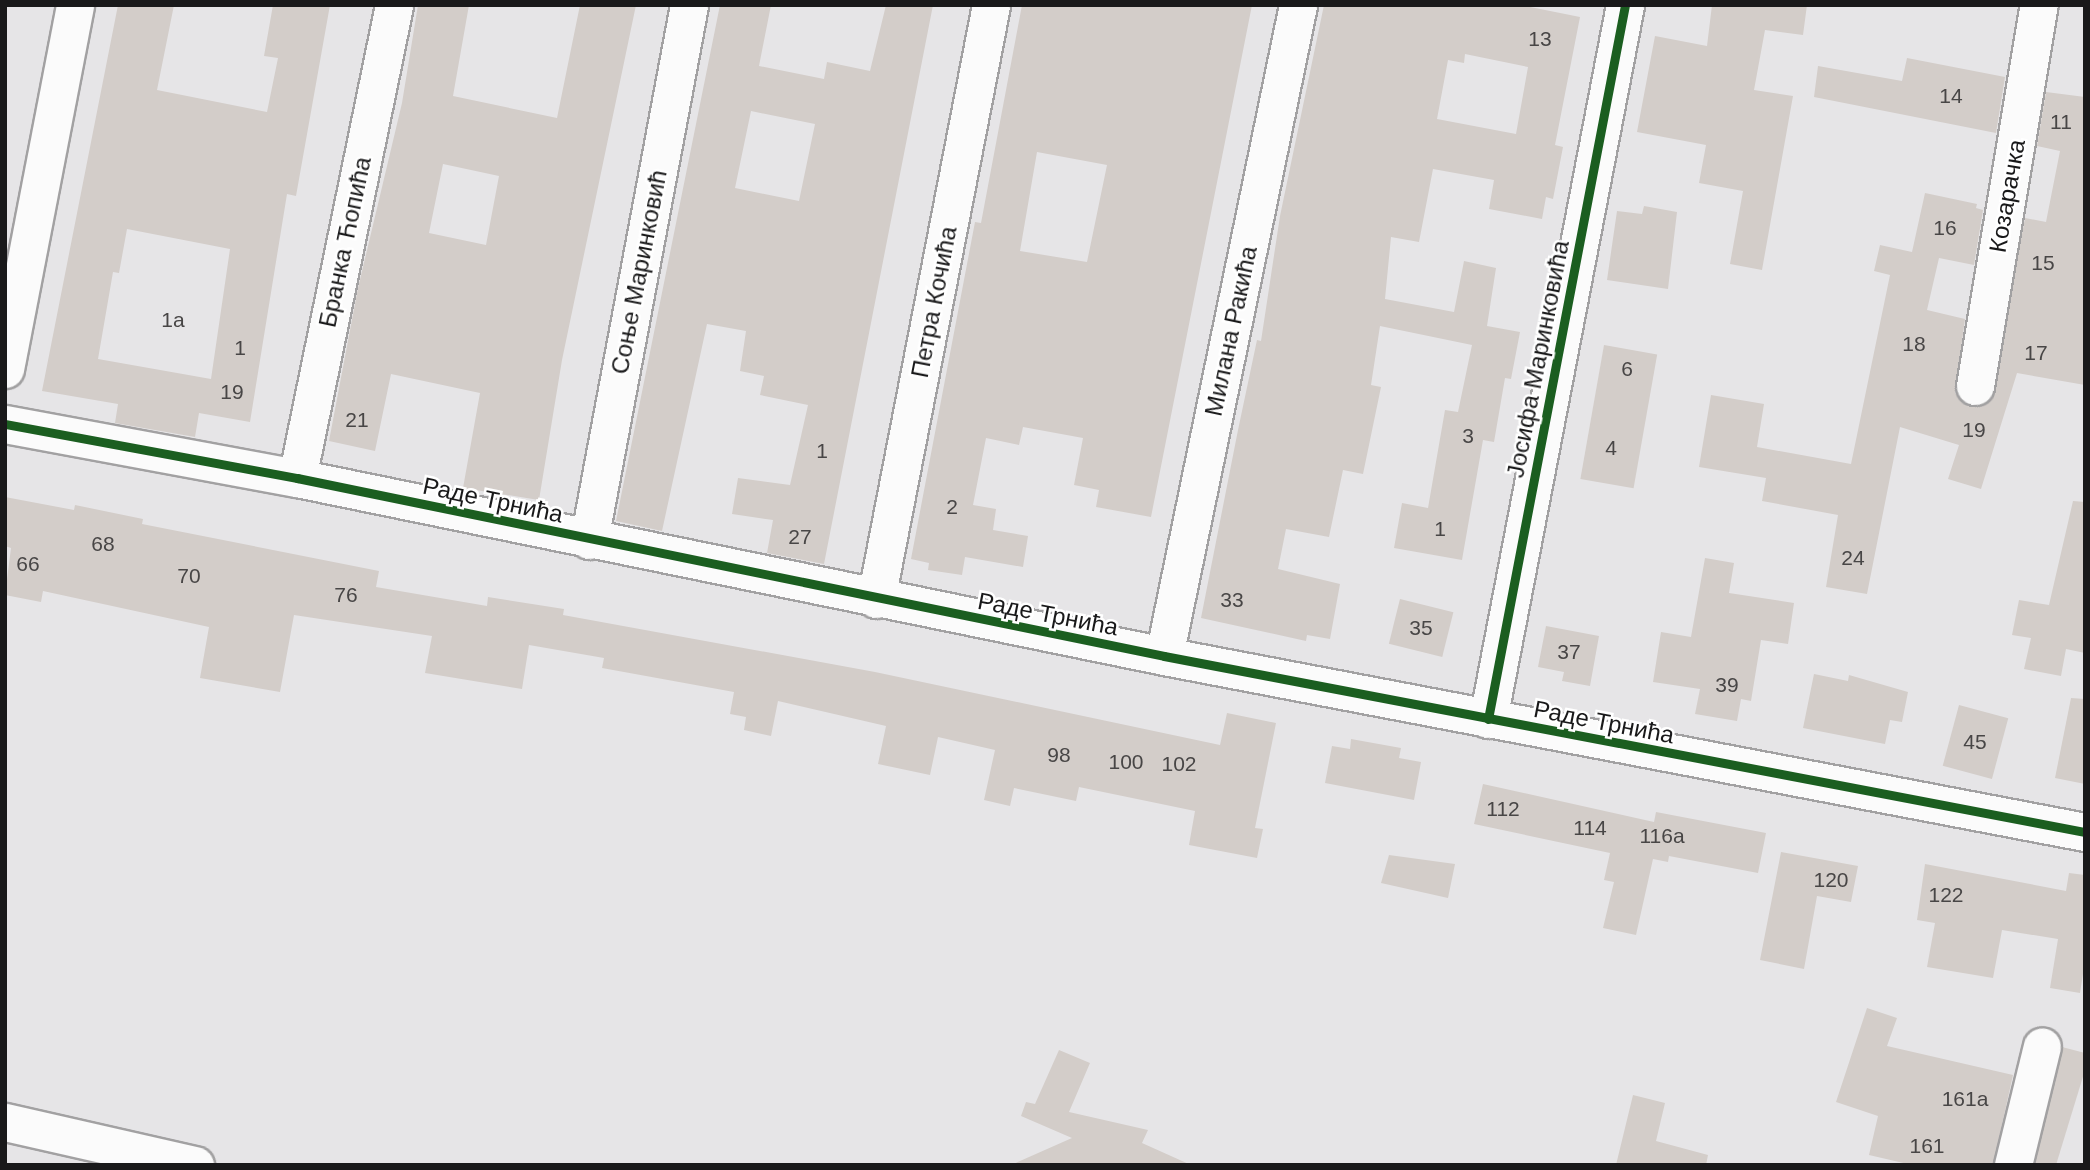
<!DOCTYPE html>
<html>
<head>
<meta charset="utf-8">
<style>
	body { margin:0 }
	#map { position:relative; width:2090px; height:1170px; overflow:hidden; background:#e6e5e7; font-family:Arial,sans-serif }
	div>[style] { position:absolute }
	.building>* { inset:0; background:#d3cdc9; transform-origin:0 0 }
	.roads { filter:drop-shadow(2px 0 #a2a1a2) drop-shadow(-2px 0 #a2a1a2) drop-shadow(0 2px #a2a1a2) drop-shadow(0 -2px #a2a1a2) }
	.street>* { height:37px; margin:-18.5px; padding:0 18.5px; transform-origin:18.5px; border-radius:18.5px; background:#fbfbfb }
	.cycleway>* { height:9px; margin:-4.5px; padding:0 4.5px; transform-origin:4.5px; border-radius:4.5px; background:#1b5e20 }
	span { translate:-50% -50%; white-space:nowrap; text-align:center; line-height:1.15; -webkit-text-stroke:5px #fff; paint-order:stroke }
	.number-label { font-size:21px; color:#484646 }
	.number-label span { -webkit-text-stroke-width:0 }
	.street-label { font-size:24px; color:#19191a }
	.frame { position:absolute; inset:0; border:7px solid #19191a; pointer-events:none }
</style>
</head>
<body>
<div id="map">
	<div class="building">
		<div style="clip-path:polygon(evenodd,118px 5px,174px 5px,157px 90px,267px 112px,278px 58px,264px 56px,273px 5px,330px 5px,296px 196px,287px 194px,250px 422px,199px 413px,195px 437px,115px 423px,118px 404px,42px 391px,118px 5px,127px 229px,230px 249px,211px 379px,98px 359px,113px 272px,119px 273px,127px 229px)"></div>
		<div style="clip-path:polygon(evenodd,418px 5px,469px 5px,453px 96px,557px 118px,580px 5px,636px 5px,562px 360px,539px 500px,463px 488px,480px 393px,391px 374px,375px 451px,329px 441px,358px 288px,402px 103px,418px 5px,443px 164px,499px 176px,486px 245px,429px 233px,443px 164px)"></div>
		<div style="clip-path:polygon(evenodd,720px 5px,771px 5px,759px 66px,824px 79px,827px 62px,870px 71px,886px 5px,933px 5px,824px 564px,767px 553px,773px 520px,732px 514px,738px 478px,790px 485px,808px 405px,760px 395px,764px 376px,740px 371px,746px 331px,707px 324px,662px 531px,616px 521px,720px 5px,751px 111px,815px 124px,799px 201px,735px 188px,751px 111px)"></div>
		<div style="clip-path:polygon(evenodd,1022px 5px,1252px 5px,1151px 517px,1096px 507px,1099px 490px,1074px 485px,1083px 438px,1023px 427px,1019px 445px,986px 438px,973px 505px,996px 509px,993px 530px,1028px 536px,1023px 567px,965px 557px,962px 575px,928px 570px,929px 563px,911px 559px,975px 222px,981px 223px,1022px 5px,1037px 152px,1107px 165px,1087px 262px,1020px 251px,1037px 152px)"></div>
		<div style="clip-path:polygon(evenodd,1324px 5px,1520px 5px,1580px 17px,1555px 145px,1563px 147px,1553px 199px,1546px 197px,1542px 219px,1489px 209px,1494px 180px,1433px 169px,1419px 242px,1391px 237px,1385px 299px,1454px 312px,1464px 261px,1496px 268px,1487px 326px,1520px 332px,1511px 379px,1505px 378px,1494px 442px,1483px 440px,1462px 560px,1394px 548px,1402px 503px,1428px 508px,1445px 410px,1458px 412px,1472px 345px,1380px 326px,1371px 385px,1381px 387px,1363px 474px,1343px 470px,1329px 537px,1286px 529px,1278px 569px,1340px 584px,1330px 639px,1307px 635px,1306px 641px,1201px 618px,1238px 430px,1257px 340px,1261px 341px,1280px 216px,1324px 5px,1465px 54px,1528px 67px,1516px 134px,1437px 119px,1448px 60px,1464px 63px,1465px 54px)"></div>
		<div style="clip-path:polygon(1712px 5px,1807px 5px,1803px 35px,1765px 30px,1754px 90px,1793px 96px,1762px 270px,1730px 264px,1743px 191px,1699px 183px,1706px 145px,1637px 132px,1655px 36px,1707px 46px)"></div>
		<div style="clip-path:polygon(1907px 58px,2005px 77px,1996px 133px,1814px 97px,1818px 66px,1902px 81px)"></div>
		<div style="clip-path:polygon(2046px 92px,2085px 97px,2085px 385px,2017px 373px,1981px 489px,1948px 479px,1959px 445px,1900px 427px,1867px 594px,1826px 587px,1838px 515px,1762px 501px,1766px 478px,1699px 467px,1711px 395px,1764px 404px,1757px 447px,1851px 464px,1890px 275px,1874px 271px,1880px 245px,1912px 252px,1925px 193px,1977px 204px,1976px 208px,1983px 210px,1974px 265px,1939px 258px,1927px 310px,1965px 319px,1955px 393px,1971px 407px,1991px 400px,2025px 218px,2046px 222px,2060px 151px,2037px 146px)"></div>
		<div style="clip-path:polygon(1644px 206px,1677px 212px,1668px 289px,1607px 280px,1617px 211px,1642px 214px)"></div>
		<div style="left:1604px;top:345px;width:54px;height:136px;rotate:10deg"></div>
		<div style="clip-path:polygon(5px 497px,74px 510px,75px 505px,143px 519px,142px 524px,379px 571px,376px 587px,487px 606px,488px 597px,564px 609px,563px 615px,875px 672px,1220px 745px,1227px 713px,1276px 723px,1255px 828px,1263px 829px,1257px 858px,1189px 845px,1195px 811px,1079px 787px,1076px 801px,1014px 788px,1010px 806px,984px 800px,995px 750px,938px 737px,930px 775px,878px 764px,886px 726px,778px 701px,771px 736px,744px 730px,746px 717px,730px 714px,734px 692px,602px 668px,604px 658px,529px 645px,522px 689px,425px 673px,432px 636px,294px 615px,280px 692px,200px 678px,209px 627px,43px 591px,41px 602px,5px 595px,11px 548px,5px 546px)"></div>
		<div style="clip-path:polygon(2073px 501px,2085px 502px,2085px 653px,2066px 649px,2061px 676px,2024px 669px,2031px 638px,2012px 635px,2019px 600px,2049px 605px)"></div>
		<div style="clip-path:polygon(1705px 558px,1734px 563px,1729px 593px,1794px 603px,1788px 644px,1761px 640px,1751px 701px,1741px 699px,1737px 721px,1695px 714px,1700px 689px,1653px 682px,1661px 632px,1691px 637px)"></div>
		<div style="left:1400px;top:599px;width:55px;height:46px;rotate:14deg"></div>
		<div style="clip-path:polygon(1546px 626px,1599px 636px,1590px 686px,1562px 681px,1564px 672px,1538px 667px)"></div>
		<div style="clip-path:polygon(1814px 674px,1848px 681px,1849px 675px,1908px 692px,1902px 722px,1890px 720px,1885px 744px,1803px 728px)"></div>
		<div style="clip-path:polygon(2071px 698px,2085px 699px,2085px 784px,2055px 778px)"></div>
		<div style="left:1959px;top:705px;width:51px;height:63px;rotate:15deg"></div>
		<div style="clip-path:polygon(1351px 739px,1401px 748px,1399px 758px,1421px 762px,1414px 800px,1325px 783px,1332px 746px,1350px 749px)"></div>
		<div style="clip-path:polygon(1483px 784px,1654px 822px,1656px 812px,1766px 833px,1758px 873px,1669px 856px,1668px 862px,1653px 859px,1636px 935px,1603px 928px,1614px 882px,1604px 880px,1610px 853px,1474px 824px)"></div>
		<div style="clip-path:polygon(1781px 852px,1858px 866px,1851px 902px,1817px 896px,1804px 969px,1760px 960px)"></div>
		<div style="clip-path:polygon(1389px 855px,1455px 864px,1448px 898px,1381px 883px)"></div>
		<div style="clip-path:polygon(1925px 864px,2066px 891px,2069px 873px,2085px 875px,2085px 961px,2080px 993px,2050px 988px,2058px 939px,2002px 930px,1993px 978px,1927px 967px,1935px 923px,1917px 920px)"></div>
		<div style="clip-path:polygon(1867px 1008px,1897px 1018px,1887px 1046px,2013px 1075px,1993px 1165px,1912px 1165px,1869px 1155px,1878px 1116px,1836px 1102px)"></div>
		<div style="clip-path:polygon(2062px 1047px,2085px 1053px,2085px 1070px,2056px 1165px,2035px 1165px)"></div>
		<div style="clip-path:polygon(1059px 1050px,1090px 1063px,1069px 1112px,1148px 1130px,1142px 1143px,1191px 1165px,1011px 1165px,1072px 1138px,1021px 1116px,1026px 1102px,1035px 1104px)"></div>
		<div style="clip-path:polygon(1633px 1095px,1665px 1103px,1656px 1141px,1708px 1155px,1706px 1165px,1616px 1165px)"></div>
	</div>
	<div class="roads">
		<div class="street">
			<div style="left:5px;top:369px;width:371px;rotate:-79.1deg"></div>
			<div style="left:1975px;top:386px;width:386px;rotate:-80.5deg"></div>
			<div style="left:5px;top:424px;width:297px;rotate:10.5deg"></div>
			<div style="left:297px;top:478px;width:885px;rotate:11.6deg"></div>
			<div style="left:1164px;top:656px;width:938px;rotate:10.82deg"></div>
			<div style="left:297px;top:478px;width:483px;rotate:-78.4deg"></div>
			<div style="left:589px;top:540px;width:544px;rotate:-79.41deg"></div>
			<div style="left:876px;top:599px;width:605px;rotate:-79.04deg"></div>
			<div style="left:1164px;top:656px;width:665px;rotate:-78.37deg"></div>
			<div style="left:1488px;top:719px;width:727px;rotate:-79.14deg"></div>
			<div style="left:5px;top:1122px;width:195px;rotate:12.8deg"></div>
			<div style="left:2013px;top:1165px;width:122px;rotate:-76.3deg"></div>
		</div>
	</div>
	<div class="cycleway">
		<div style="left:5px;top:424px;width:297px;rotate:10.5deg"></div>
		<div style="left:297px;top:478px;width:885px;rotate:11.6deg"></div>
		<div style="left:1164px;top:656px;width:938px;rotate:10.82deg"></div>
		<div style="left:1488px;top:719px;width:727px;rotate:-79.14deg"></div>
	</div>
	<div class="number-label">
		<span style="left:1540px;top:39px">13</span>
		<span style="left:1951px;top:96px">14</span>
		<span style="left:2061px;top:122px">11</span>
		<span style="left:1945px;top:228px">16</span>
		<span style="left:2043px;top:263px">15</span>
		<span style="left:173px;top:320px">1a</span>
		<span style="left:1914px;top:344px">18</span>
		<span style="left:240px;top:348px">1</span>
		<span style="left:2036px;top:353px">17</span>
		<span style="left:1627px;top:369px">6</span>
		<span style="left:232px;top:392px">19</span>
		<span style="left:357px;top:420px">21</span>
		<span style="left:1974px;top:430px">19</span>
		<span style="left:1468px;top:436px">3</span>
		<span style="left:1611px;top:448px">4</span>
		<span style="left:822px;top:451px">1</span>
		<span style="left:952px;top:507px">2</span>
		<span style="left:1440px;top:529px">1</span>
		<span style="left:800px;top:537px">27</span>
		<span style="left:103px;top:544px">68</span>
		<span style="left:1853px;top:558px">24</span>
		<span style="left:28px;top:564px">66</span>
		<span style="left:189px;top:576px">70</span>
		<span style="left:346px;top:595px">76</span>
		<span style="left:1232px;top:600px">33</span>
		<span style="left:1421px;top:628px">35</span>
		<span style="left:1569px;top:652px">37</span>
		<span style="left:1727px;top:685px">39</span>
		<span style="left:1975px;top:742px">45</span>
		<span style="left:1059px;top:755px">98</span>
		<span style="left:1126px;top:762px">100</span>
		<span style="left:1179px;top:764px">102</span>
		<span style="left:1503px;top:809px">112</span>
		<span style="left:1590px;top:828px">114</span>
		<span style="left:1662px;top:836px">116a</span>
		<span style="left:1831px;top:880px">120</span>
		<span style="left:1946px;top:895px">122</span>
		<span style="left:1965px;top:1099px">161a</span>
		<span style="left:1927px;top:1146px">161</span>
	</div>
	<div class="street-label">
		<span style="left:2007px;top:196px;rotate:-80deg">Козарачка</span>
		<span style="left:345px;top:242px;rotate:-78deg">Бранка Ћопића</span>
		<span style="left:639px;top:272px;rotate:-79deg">Соње Маринковић</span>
		<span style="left:934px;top:302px;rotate:-79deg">Петра Кочића</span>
		<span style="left:1231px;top:331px;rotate:-78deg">Милана Ракића</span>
		<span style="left:1538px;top:359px;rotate:-79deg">Јосифа Маринковића</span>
		<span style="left:493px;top:500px;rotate:12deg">Раде Трнића</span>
		<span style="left:1048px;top:614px;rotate:11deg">Раде Трнића</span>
		<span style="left:1604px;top:722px;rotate:11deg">Раде Трнића</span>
	</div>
	<div class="frame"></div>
</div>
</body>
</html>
